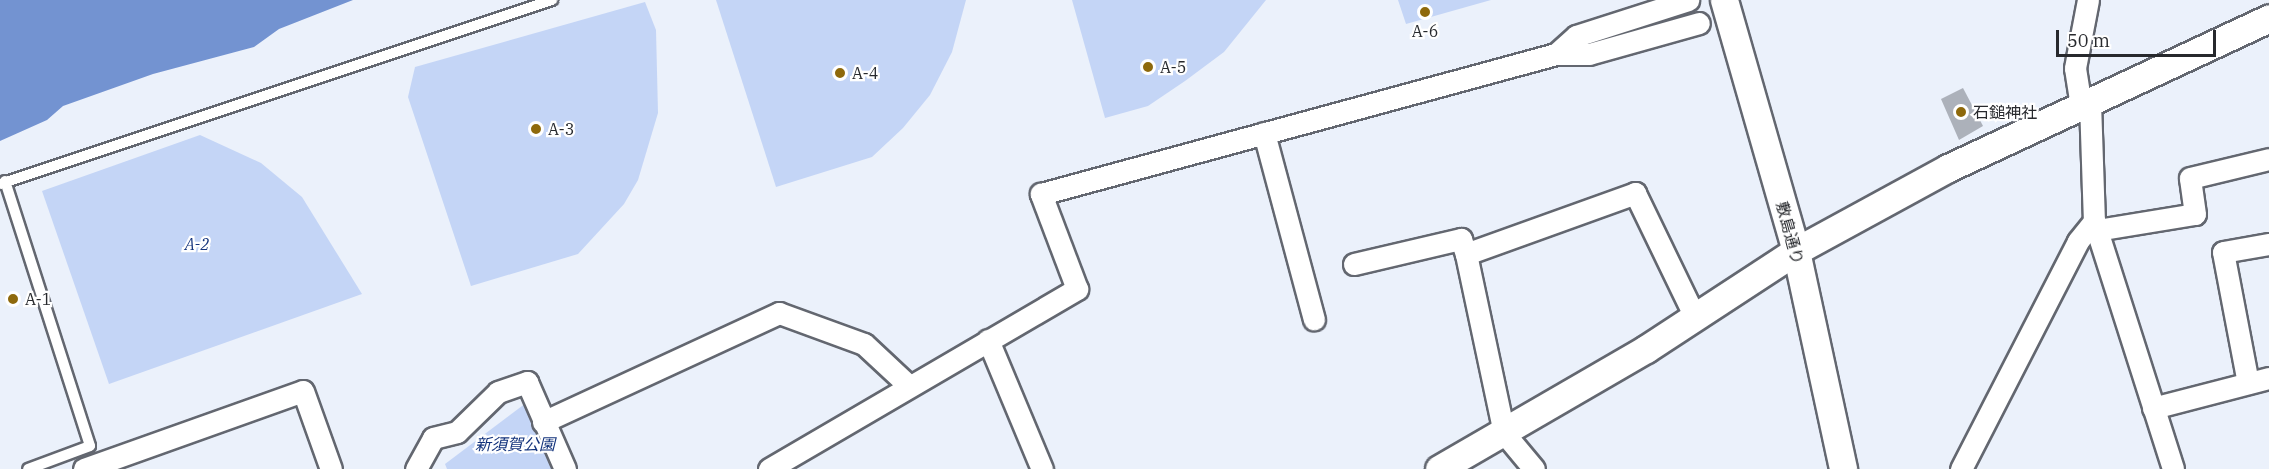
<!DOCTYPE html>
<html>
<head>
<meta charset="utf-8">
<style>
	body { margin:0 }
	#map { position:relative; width:2269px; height:469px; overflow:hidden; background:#ebf1fb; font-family:"IBM Plex Serif","Noto Sans JP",serif }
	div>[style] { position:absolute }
	.green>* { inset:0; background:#c4d5f6 }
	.water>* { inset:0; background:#7393d1 }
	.building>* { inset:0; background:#acb1ba }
	.roads { filter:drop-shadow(2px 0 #636770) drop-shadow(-2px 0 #636770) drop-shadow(0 2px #636770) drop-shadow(0 -2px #636770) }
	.service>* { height:10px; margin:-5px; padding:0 5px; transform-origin:5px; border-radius:5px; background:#fff }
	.minor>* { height:21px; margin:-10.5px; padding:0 10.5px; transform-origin:10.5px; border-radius:10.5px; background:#fff }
	.tertiary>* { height:27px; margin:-13.5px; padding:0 13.5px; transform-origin:13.5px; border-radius:13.5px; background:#fff }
	.dots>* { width:16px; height:16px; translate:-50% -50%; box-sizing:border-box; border:3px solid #fff; border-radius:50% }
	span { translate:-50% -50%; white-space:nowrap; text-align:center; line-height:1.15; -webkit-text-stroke:4.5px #fff; paint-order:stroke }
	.poi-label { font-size:16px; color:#27292d }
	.left { translate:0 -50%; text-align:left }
	.street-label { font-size:16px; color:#27292d }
	.park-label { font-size:16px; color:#13337c; font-style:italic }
	.scale { position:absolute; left:2056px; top:30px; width:160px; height:27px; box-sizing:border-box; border:3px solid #27292d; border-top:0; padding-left:8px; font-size:18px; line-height:21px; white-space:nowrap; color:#27292d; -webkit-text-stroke:4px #fff; paint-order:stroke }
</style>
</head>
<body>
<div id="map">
	<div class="green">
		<div style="clip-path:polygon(716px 0,966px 0,952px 52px,930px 95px,903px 128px,872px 157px,776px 187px)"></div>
		<div style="clip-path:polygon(1072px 0,1266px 0,1224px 52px,1185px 81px,1148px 106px,1105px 118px)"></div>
		<div style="clip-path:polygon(1398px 0,1491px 0,1406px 24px)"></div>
		<div style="clip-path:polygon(645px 2px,656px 30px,658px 113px,638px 180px,624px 204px,578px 254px,471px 286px,408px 97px,415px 67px)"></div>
		<div style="clip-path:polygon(200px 135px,261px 163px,302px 197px,362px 294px,109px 384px,42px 191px)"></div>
		<div style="clip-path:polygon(526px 403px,555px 469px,447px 469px,445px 464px)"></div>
	</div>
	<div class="water">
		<div style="clip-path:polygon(0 0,353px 0,279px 29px,254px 47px,153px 74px,63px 106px,47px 120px,0 141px)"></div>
	</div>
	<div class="building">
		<div style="clip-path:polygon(1963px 88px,1983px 126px,1959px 140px,1941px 99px)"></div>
	</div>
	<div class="roads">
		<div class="service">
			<div style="left:5px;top:181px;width:278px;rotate:72.2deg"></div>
			<div style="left:90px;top:446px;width:66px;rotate:159.6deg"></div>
			<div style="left:0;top:184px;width:582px;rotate:-18.43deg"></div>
		</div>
		<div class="minor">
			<div style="left:1556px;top:54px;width:33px"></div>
			<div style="left:1589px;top:54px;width:114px;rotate:-15.7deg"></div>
			<div style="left:2090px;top:102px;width:119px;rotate:88.1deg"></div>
			<div style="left:2094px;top:221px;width:260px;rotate:72.3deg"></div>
			<div style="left:2081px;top:106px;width:38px;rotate:-99deg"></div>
			<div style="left:2075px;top:68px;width:69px;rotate:-79.2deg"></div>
			<div style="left:1264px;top:133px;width:193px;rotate:75deg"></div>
			<div style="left:2097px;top:230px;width:99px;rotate:-9.3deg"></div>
			<div style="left:2195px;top:214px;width:36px;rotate:-98deg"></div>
			<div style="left:2190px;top:178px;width:81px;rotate:-13.5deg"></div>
			<div style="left:1354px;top:264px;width:110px;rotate:-13.2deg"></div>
			<div style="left:1461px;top:239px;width:16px;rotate:72deg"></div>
			<div style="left:988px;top:340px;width:140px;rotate:67.3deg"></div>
			<div style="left:2248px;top:383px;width:133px;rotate:-100.8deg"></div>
			<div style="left:2223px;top:252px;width:47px;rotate:-9.9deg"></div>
			<div style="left:2153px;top:408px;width:120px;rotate:-14.5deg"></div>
			<div style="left:543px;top:422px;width:260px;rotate:-24.8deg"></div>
			<div style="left:779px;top:313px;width:90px;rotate:20deg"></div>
			<div style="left:864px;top:344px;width:60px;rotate:43deg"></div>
			<div style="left:84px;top:469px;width:232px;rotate:-19.6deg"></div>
			<div style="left:303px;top:391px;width:83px;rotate:70.3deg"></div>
			<div style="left:416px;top:469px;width:35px;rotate:-61deg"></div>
			<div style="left:433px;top:438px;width:25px;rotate:-14deg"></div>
			<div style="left:457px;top:432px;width:57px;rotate:-44.3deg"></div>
			<div style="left:498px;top:392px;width:31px;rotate:-19deg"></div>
			<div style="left:527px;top:382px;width:95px;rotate:66.4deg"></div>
			<div style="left:769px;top:469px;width:357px;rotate:-30.3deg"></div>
			<div style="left:1077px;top:289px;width:102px;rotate:-110.8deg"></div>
			<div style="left:1041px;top:194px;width:534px;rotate:-15.21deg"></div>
			<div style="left:1556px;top:54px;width:27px;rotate:-42deg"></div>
			<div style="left:1576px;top:36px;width:118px;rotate:-17.8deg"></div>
			<div style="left:1534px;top:469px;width:47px;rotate:-129.8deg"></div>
			<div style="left:1504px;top:433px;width:183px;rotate:-102deg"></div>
			<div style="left:1466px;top:254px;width:180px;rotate:-19.8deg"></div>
			<div style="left:1635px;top:193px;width:138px;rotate:64.2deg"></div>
			<div style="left:1961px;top:469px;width:256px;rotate:-62.8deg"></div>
			<div style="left:2078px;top:241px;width:26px;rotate:-51deg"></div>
		</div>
		<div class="tertiary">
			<div style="left:1724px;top:0;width:261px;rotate:74deg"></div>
			<div style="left:1796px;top:251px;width:223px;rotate:77.8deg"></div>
			<div style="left:1439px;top:469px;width:239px;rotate:-30.1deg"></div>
			<div style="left:1646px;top:349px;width:179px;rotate:-33.2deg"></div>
			<div style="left:1796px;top:251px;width:173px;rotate:-28.6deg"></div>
			<div style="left:1948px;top:168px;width:354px;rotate:-25deg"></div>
		</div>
	</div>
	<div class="dots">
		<div style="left:1425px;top:12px;background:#8e690c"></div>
		<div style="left:1148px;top:67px;background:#8e690c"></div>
		<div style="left:840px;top:73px;background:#8e690c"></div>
		<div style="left:1961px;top:112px;background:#8e690c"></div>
		<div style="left:536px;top:129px;background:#8e690c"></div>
		<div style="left:13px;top:299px;background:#8e690c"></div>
	</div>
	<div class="poi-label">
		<span style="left:1425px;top:31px">A-6</span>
		<span class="left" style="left:1160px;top:67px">A-5</span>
		<span class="left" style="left:852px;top:73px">A-4</span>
		<span class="left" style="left:1973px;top:112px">石鎚神社</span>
		<span class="left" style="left:548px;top:129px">A-3</span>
		<span class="left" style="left:25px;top:299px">A-1</span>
	</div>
	<div class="street-label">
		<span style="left:1790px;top:233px;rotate:75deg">敷島通り</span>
	</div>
	<div class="park-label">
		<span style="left:197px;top:244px">A-2</span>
		<span style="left:515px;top:444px">新須賀公園</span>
	</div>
	<div class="scale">50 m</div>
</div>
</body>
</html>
